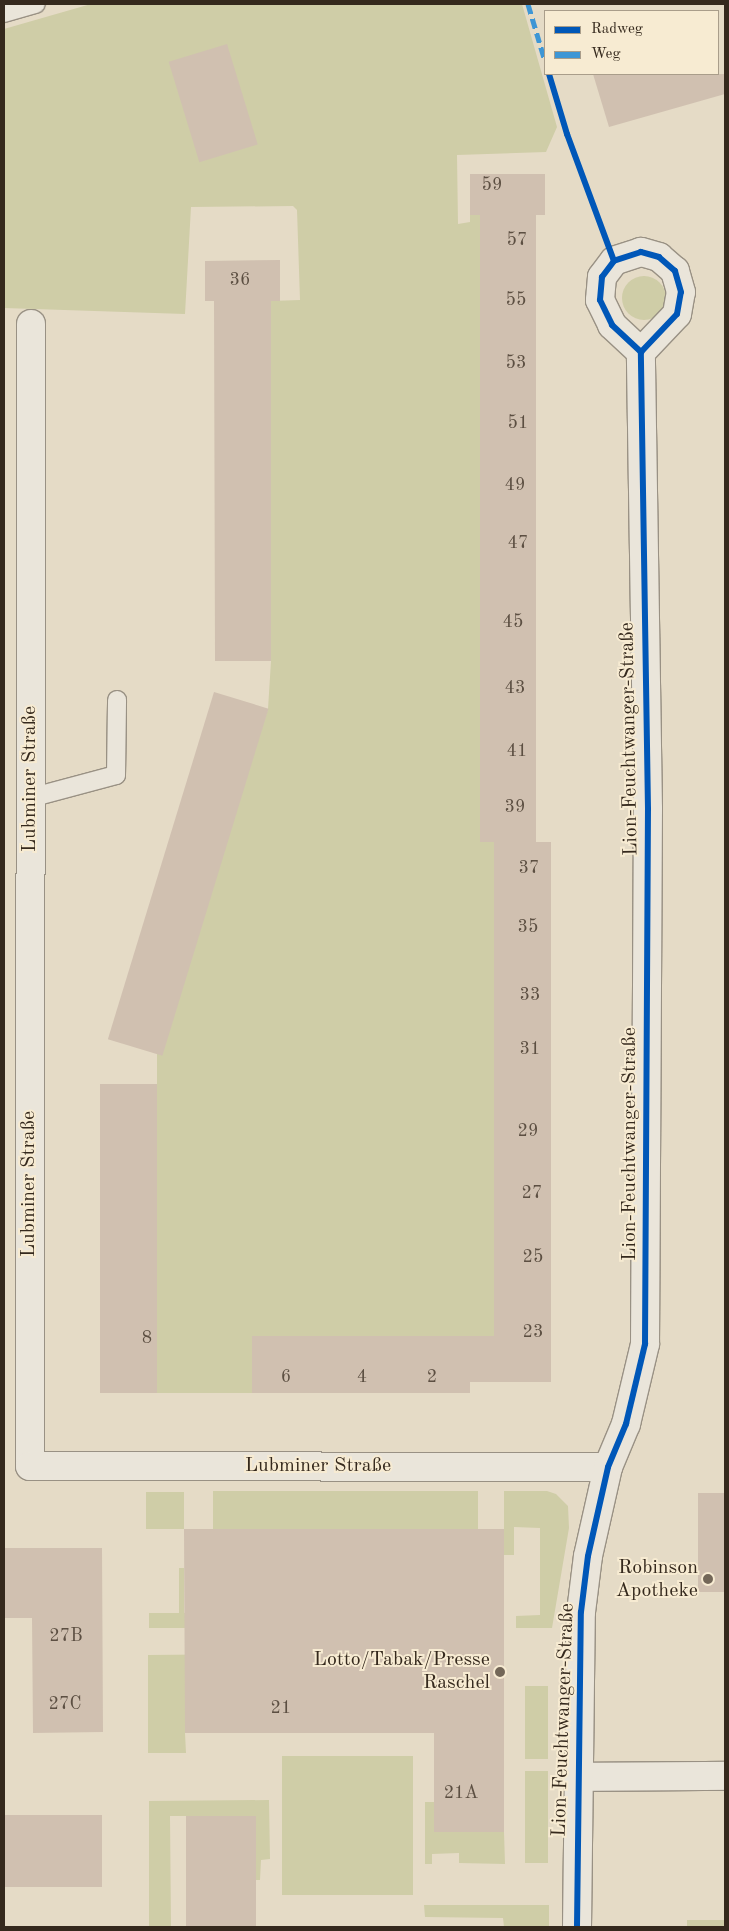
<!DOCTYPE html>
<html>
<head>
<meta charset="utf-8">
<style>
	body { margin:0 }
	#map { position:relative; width:729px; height:1931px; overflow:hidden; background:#e5dbc6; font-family:"Old Standard TT",serif }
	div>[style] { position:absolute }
	.green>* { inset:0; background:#cfcda7; transform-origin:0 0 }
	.round { border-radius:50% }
	.building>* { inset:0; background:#d0c0b0; transform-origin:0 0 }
	.roads { filter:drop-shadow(1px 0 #999184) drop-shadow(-1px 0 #999184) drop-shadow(0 1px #999184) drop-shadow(0 -1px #999184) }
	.service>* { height:18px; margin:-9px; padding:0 9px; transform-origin:9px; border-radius:9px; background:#eae5da }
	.minor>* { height:28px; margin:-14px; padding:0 14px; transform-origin:14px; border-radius:14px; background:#eae5da }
	.quiet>* { height:5px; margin-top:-2.5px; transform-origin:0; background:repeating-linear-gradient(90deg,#3e96d5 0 10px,transparent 0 15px) }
	.cycleway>* { height:6px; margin:-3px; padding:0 3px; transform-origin:3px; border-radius:3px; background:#0057b8 }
	.dots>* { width:14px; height:14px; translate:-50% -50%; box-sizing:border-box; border:2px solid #f7ebd2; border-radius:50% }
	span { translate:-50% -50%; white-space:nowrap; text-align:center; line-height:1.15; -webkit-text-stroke:4px #f7ebd2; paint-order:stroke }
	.number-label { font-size:18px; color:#5c4f42 }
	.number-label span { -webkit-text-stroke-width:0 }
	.street-label { font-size:20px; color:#35291d }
	.poi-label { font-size:20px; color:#35291d }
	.right { translate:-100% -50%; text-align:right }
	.frame { position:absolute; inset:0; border:5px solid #35291d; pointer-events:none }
	.legend { position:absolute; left:544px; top:10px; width:175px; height:65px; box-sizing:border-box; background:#f7ebd2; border:1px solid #a99d8a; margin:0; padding:6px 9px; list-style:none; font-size:15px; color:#35291d }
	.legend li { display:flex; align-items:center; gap:10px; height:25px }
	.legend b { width:25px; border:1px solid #a99d8a }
</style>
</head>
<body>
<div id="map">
	<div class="green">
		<div style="clip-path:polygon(91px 4px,522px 4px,557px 127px,546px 152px,457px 155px,458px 224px,470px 222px,470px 215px,480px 215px,480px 575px,492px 576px,480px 600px,480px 842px,494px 842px,494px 1354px,252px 1336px,252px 1393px,157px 1393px,157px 1054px,268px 709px,271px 661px,271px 301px,300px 300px,297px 210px,293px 206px,191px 207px,185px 314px,4px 308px,4px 29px)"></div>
		<div class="round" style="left:622px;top:276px;width:44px;height:44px"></div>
		<div style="left:213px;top:1491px;width:265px;height:38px"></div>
		<div style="clip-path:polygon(504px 1491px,547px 1491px,556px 1494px,568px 1506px,569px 1528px,552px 1628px,516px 1628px,516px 1616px,540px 1615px,540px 1528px,514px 1527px,514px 1555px,504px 1555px)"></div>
		<div style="left:146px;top:1492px;width:38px;height:37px"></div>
		<div style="clip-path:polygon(179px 1568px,184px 1568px,184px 1613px,216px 1613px,216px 1628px,149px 1628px,149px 1613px,179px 1613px)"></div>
		<div style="clip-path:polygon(267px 1654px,185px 1733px,186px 1753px,148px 1753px,148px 1655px)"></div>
		<div style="left:548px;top:1686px;width:73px;height:23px;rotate:90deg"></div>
		<div style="left:413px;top:1756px;width:139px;height:131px;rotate:90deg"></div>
		<div style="left:525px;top:1771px;width:23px;height:92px"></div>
		<div style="clip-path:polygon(269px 1800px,270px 1859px,261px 1860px,260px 1880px,256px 1880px,256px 1816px,170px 1816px,171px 1927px,149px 1927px,149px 1801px)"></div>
		<div style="clip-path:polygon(425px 1802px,434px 1802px,434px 1832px,504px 1832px,505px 1864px,459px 1863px,459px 1853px,432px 1854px,432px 1864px,425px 1864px)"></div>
		<div style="clip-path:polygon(424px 1905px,549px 1905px,549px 1927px,504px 1927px,503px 1918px,425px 1917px)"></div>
		<div style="left:687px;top:1920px;width:38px;height:7px"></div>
	</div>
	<div class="building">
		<div style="left:227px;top:44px;width:105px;height:61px;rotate:73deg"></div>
		<div style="clip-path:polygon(593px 74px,725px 74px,725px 94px,609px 127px)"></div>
		<div style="clip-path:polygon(470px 174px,545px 174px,545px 215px,536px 215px,536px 842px,551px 842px,551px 1382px,470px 1382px,470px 1393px,252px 1393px,252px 1336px,494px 1336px,494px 842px,480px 842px,480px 215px,470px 215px)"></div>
		<div style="clip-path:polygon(280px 260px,280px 301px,271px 301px,271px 661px,215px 661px,214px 301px,205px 301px,205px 261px)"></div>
		<div style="left:214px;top:692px;width:57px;height:363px;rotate:17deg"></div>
		<div style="left:100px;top:1084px;width:57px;height:309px"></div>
		<div style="left:698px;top:1493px;width:27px;height:99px"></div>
		<div style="clip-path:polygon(184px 1529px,504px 1529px,504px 1832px,434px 1832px,434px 1733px,185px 1733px)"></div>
		<div style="clip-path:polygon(4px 1548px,102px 1548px,103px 1732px,33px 1733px,32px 1618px,4px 1618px)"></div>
		<div style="left:4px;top:1815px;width:98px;height:72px"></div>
		<div style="left:186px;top:1816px;width:70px;height:111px"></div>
	</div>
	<div class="roads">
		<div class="service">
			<div style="left:4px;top:13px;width:33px;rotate:-16deg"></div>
			<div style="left:30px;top:798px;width:89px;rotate:-15deg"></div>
			<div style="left:116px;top:775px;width:75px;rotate:-89.2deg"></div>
		</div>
		<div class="minor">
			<div style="left:31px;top:324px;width:1142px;rotate:90.05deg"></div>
			<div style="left:30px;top:1466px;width:578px;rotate:0.1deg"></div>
			<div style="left:576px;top:1777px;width:149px;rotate:-0.4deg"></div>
			<div style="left:577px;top:1927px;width:315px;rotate:-89.3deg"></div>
			<div style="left:581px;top:1612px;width:56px;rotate:-82.9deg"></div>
			<div style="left:588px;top:1556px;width:91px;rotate:-77.3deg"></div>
			<div style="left:608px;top:1467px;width:47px;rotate:-67.3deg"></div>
			<div style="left:626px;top:1424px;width:82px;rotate:-76.6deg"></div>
			<div style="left:645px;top:1344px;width:535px;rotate:-89.68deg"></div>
			<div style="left:648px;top:809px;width:457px;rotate:-90.9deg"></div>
			<div style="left:641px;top:352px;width:52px;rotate:-46.5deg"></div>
			<div style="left:677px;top:314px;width:22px;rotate:-80deg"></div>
			<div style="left:681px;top:292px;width:22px;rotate:-106deg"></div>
			<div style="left:675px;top:271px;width:21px;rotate:-139deg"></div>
			<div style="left:659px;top:257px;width:19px;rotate:-164deg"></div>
			<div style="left:641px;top:252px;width:28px;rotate:162deg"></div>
			<div style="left:614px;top:261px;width:20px;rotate:127deg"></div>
			<div style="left:602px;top:277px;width:23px;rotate:95deg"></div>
			<div style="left:600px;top:300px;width:28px;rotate:64deg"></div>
			<div style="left:612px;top:325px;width:40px;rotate:43deg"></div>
		</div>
	</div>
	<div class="quiet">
		<div style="left:528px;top:4px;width:59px;rotate:73.4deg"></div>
	</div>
	<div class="cycleway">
		<div style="left:549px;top:74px;width:63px;rotate:73.3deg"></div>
		<div style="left:567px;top:134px;width:135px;rotate:69.7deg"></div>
		<div style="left:577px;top:1927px;width:315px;rotate:-89.3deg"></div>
		<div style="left:581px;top:1612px;width:56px;rotate:-82.9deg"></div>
		<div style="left:588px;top:1556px;width:91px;rotate:-77.3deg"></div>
		<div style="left:608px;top:1467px;width:47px;rotate:-67.3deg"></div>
		<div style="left:626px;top:1424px;width:82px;rotate:-76.6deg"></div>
		<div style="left:645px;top:1344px;width:535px;rotate:-89.68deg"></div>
		<div style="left:648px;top:809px;width:457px;rotate:-90.9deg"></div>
		<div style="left:641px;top:352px;width:52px;rotate:-46.5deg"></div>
		<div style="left:677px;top:314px;width:22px;rotate:-80deg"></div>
		<div style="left:681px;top:292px;width:22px;rotate:-106deg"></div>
		<div style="left:675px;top:271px;width:21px;rotate:-139deg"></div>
		<div style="left:659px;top:257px;width:19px;rotate:-164deg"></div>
		<div style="left:641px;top:252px;width:28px;rotate:162deg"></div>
		<div style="left:614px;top:261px;width:20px;rotate:127deg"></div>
		<div style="left:602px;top:277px;width:23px;rotate:95deg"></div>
		<div style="left:600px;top:300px;width:28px;rotate:64deg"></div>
		<div style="left:612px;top:325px;width:40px;rotate:43deg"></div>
	</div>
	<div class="dots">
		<div style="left:708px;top:1579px;background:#736758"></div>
		<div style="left:500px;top:1672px;background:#736758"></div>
	</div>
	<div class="number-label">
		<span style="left:492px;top:185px">59</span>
		<span style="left:517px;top:240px">57</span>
		<span style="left:240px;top:280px">36</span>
		<span style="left:516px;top:300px">55</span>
		<span style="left:516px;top:363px">53</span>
		<span style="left:518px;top:423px">51</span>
		<span style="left:515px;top:485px">49</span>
		<span style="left:518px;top:543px">47</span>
		<span style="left:513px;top:622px">45</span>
		<span style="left:515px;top:688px">43</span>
		<span style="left:517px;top:751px">41</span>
		<span style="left:515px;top:807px">39</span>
		<span style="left:529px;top:868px">37</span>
		<span style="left:528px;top:927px">35</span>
		<span style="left:530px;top:995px">33</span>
		<span style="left:530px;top:1049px">31</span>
		<span style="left:528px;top:1131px">29</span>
		<span style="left:532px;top:1193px">27</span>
		<span style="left:533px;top:1257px">25</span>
		<span style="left:533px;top:1332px">23</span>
		<span style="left:147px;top:1338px">8</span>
		<span style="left:286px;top:1377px">6</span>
		<span style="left:362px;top:1377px">4</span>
		<span style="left:432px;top:1377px">2</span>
		<span style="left:66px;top:1636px">27B</span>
		<span style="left:65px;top:1704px">27C</span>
		<span style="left:281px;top:1708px">21</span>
		<span style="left:461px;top:1793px">21A</span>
	</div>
	<div class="street-label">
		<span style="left:630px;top:739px;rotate:-91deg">Lion-Feuchtwanger-Straße</span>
		<span style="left:30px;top:779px;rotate:-90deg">Lubminer Straße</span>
		<span style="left:630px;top:1144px;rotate:-90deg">Lion-Feuchtwanger-Straße</span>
		<span style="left:29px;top:1184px;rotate:-90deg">Lubminer Straße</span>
		<span style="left:318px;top:1466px">Lubminer Straße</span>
		<span style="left:564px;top:1720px;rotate:-88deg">Lion-Feuchtwanger-Straße</span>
	</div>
	<div class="poi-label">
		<span class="right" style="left:698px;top:1580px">Robinson<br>Apotheke</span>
		<span class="right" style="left:490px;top:1672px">Lotto/Tabak/Presse<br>Raschel</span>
	</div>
	<div class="frame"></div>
	<ul class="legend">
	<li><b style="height:6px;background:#0057b8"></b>Radweg</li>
	<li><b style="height:6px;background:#3e96d5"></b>Weg</li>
	</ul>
</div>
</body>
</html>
